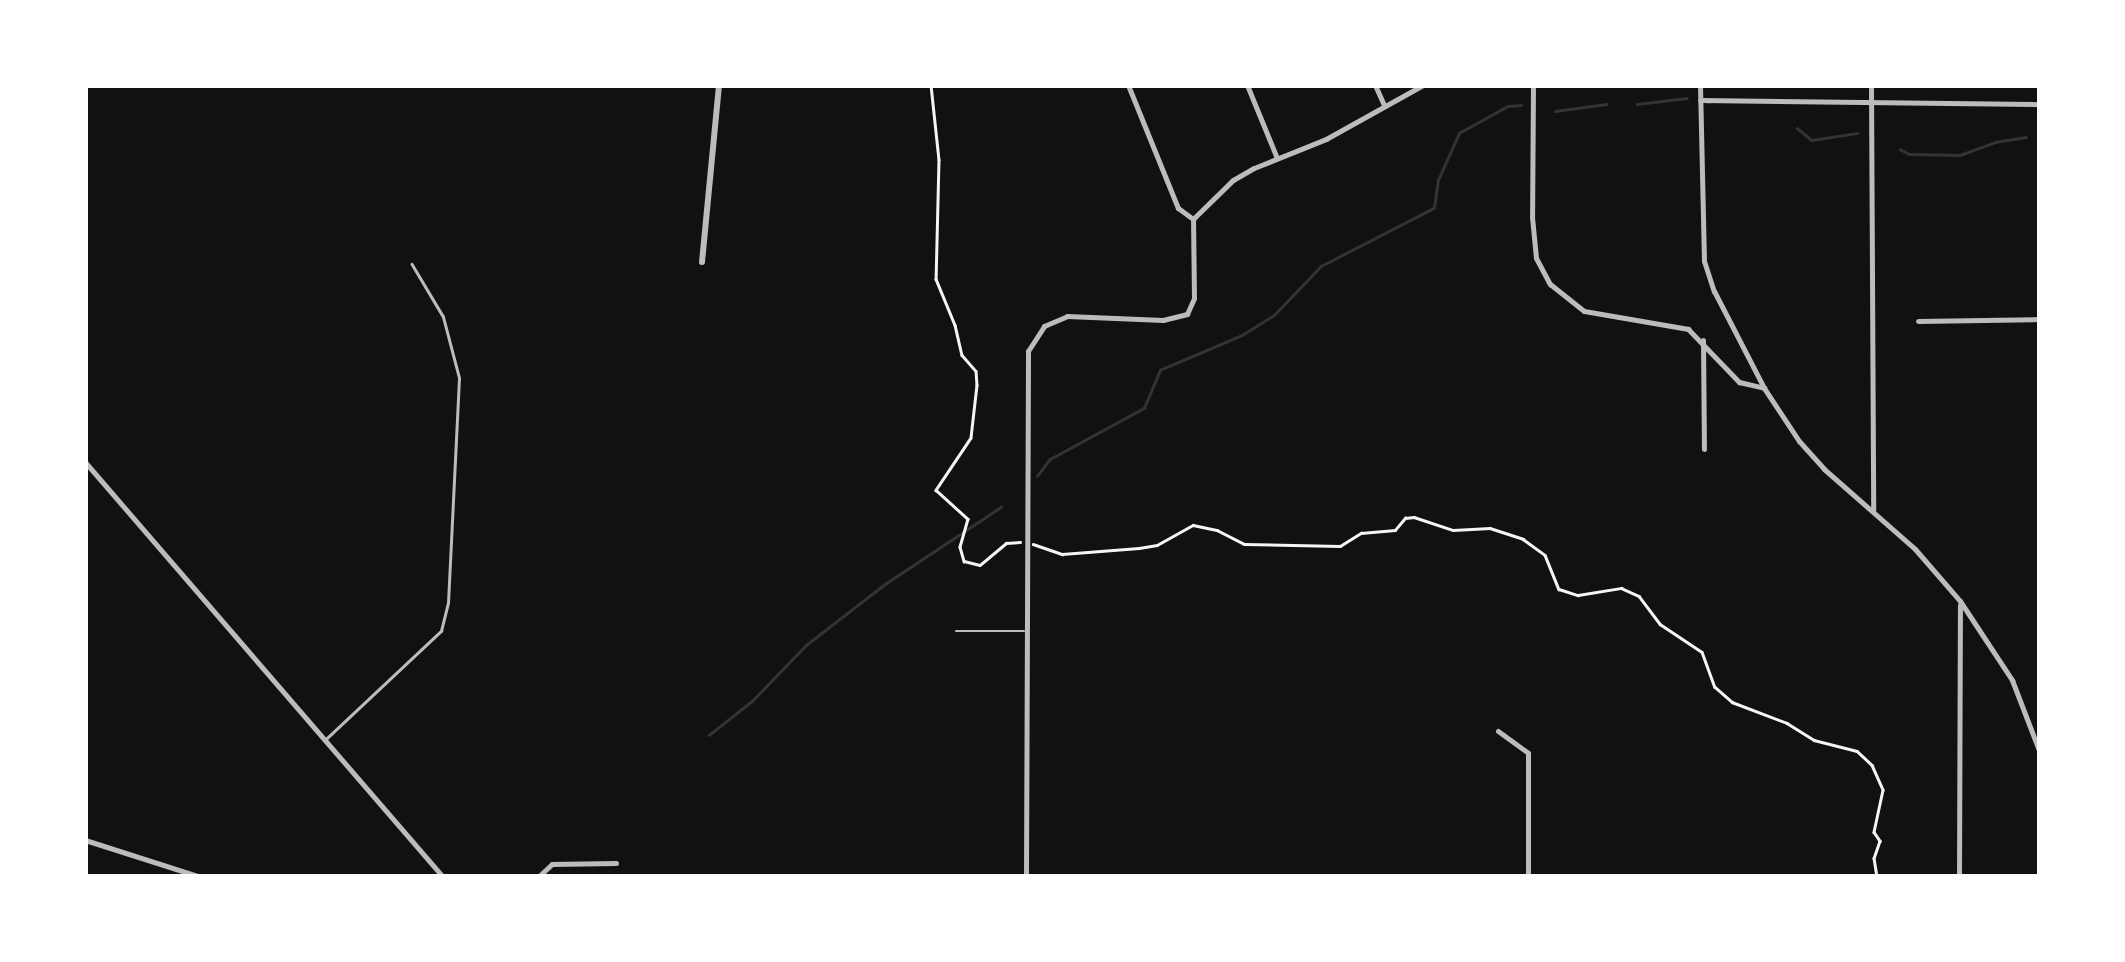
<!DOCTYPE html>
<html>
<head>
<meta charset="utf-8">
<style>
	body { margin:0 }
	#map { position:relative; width:2125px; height:962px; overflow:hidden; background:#111; font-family:Figtree,sans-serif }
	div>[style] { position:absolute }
	.stream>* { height:2.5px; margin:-1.25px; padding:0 1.25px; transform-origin:1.25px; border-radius:1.25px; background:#333 }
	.path>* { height:2.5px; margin:-1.25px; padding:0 1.25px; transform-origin:1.25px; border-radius:1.25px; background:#f5f5f5 }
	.service>* { height:2.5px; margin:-1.25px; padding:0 1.25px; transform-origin:1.25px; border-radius:1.25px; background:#bcbcbc }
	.minor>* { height:5px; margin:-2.5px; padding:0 2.5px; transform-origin:2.5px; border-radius:2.5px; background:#bcbcbc }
	.tertiary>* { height:6px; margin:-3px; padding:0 3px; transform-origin:3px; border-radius:3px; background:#bcbcbc }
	span { translate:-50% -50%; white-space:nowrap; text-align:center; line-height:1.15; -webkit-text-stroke:10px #fff; paint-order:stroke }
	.frame { position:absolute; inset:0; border:88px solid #fff; pointer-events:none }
</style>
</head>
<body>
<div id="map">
	<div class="stream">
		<div style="left:1708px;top:103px;width:2px"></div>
		<div style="left:1637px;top:104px;width:50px;rotate:-6.8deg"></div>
		<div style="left:1555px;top:111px;width:52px;rotate:-7.7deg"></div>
		<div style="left:1797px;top:128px;width:19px;rotate:39deg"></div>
		<div style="left:1812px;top:140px;width:46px;rotate:-8.8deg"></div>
		<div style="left:1900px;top:149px;width:10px;rotate:29deg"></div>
		<div style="left:1909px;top:154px;width:51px;rotate:1.1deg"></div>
		<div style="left:1960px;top:155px;width:37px;rotate:-20deg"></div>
		<div style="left:1995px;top:142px;width:31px;rotate:-9deg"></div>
		<div style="left:1037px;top:476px;width:21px;rotate:-53deg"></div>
		<div style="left:1050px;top:459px;width:107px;rotate:-28.5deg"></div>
		<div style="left:1144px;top:408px;width:41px;rotate:-67.2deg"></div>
		<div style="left:1160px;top:370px;width:89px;rotate:-23.1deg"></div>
		<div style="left:1242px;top:335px;width:38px;rotate:-32deg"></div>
		<div style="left:1274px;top:315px;width:68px;rotate:-46.2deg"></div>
		<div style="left:1321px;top:266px;width:127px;rotate:-27.2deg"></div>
		<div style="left:1434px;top:208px;width:28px;rotate:-82deg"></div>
		<div style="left:1438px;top:180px;width:51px;rotate:-65.9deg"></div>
		<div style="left:1459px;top:133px;width:56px;rotate:-28.9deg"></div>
		<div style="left:1508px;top:106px;width:13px;rotate:-4deg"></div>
		<div style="left:709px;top:735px;width:55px;rotate:-38.3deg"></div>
		<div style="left:752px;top:701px;width:78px;rotate:-46deg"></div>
		<div style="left:806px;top:645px;width:100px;rotate:-37.7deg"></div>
		<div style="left:885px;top:584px;width:139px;rotate:-33.6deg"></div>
	</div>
	<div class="path">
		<div style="left:931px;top:85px;width:75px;rotate:83.9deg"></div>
		<div style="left:939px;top:160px;width:119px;rotate:91.4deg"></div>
		<div style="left:936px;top:279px;width:50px;rotate:67.6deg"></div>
		<div style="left:955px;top:325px;width:31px;rotate:77deg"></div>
		<div style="left:962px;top:355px;width:21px;rotate:49deg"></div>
		<div style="left:976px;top:371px;width:14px;rotate:86deg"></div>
		<div style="left:977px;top:385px;width:53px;rotate:96.5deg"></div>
		<div style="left:971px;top:438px;width:63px;rotate:123.9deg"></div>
		<div style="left:936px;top:490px;width:43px;rotate:42.2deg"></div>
		<div style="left:968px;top:519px;width:29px;rotate:106deg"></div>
		<div style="left:960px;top:547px;width:15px;rotate:74deg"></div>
		<div style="left:964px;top:561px;width:16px;rotate:14deg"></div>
		<div style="left:980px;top:565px;width:34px;rotate:-40deg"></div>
		<div style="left:1006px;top:543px;width:14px;rotate:-4deg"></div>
		<div style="left:1033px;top:544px;width:31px;rotate:19deg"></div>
		<div style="left:1062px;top:554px;width:77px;rotate:-4.5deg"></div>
		<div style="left:1139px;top:548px;width:18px;rotate:-9deg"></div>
		<div style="left:1157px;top:545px;width:41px;rotate:-29.1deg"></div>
		<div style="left:1193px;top:525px;width:25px;rotate:12deg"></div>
		<div style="left:1217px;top:530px;width:30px;rotate:27deg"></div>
		<div style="left:1244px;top:544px;width:96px;rotate:1.2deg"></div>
		<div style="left:1340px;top:546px;width:25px;rotate:-32deg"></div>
		<div style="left:1361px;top:533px;width:34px;rotate:-5deg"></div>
		<div style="left:1395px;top:530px;width:16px;rotate:-50deg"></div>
		<div style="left:1405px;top:518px;width:9px;rotate:-6deg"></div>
		<div style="left:1414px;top:517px;width:41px;rotate:18.4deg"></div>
		<div style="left:1453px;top:530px;width:37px;rotate:-3deg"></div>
		<div style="left:1490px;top:528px;width:35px;rotate:18deg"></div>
		<div style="left:1523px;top:539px;width:27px;rotate:36deg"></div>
		<div style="left:1545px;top:555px;width:37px;rotate:68deg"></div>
		<div style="left:1559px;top:589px;width:20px;rotate:18deg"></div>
		<div style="left:1578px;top:595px;width:44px;rotate:-9.2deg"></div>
		<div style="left:1621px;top:588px;width:20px;rotate:24deg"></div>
		<div style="left:1639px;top:596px;width:35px;rotate:53deg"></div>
		<div style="left:1660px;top:624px;width:50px;rotate:33.7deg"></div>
		<div style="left:1702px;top:652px;width:37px;rotate:70deg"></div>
		<div style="left:1715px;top:687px;width:23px;rotate:41deg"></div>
		<div style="left:1732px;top:702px;width:59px;rotate:20.9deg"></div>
		<div style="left:1787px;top:723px;width:32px;rotate:32deg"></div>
		<div style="left:1814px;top:740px;width:44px;rotate:14.3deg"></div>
		<div style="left:1857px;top:751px;width:21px;rotate:43deg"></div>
		<div style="left:1872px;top:765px;width:27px;rotate:66deg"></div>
		<div style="left:1883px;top:790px;width:43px;rotate:102.1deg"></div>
		<div style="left:1874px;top:832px;width:11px;rotate:56deg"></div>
		<div style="left:1880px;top:841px;width:18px;rotate:109deg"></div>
		<div style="left:1874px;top:858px;width:19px;rotate:81deg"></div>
	</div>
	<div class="service">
		<div style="left:956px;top:631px;width:68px"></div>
		<div style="left:326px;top:739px;width:158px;rotate:-43.2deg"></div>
		<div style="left:441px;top:631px;width:29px;rotate:-76deg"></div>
		<div style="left:448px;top:603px;width:225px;rotate:-87.2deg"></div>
		<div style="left:459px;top:378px;width:63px;rotate:-104.7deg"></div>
		<div style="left:443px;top:317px;width:61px;rotate:-120.8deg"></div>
	</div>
	<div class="minor">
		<div style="left:1128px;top:85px;width:133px;rotate:67.9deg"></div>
		<div style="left:1178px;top:208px;width:19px;rotate:36deg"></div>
		<div style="left:1247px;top:85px;width:79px;rotate:67.7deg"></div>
		<div style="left:1375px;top:85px;width:22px;rotate:66deg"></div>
		<div style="left:1533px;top:85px;width:132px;rotate:90.4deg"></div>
		<div style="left:1532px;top:217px;width:41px;rotate:84.4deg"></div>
		<div style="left:1536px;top:258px;width:30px;rotate:62deg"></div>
		<div style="left:1550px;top:284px;width:43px;rotate:38.5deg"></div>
		<div style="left:1584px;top:311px;width:106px;rotate:9.8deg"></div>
		<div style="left:1688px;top:329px;width:74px;rotate:46.1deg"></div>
		<div style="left:1739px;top:382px;width:26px;rotate:13deg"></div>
		<div style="left:1700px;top:85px;width:176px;rotate:88.7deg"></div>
		<div style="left:1704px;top:261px;width:32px;rotate:72deg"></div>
		<div style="left:1714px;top:291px;width:109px;rotate:62.7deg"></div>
		<div style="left:1764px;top:388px;width:64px;rotate:56.6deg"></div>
		<div style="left:1799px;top:441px;width:38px;rotate:48deg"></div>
		<div style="left:1824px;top:469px;width:121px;rotate:41.3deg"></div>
		<div style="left:1915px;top:549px;width:69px;rotate:49.1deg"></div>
		<div style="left:1960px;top:601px;width:95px;rotate:56.6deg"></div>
		<div style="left:2012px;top:680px;width:78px;rotate:69deg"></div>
		<div style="left:1871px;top:85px;width:426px;rotate:89.7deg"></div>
		<div style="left:1700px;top:100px;width:340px;rotate:0.7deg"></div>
		<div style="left:1193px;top:219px;width:56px;rotate:-44.3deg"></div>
		<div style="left:1233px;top:180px;width:24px;rotate:-30deg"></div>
		<div style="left:1254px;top:168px;width:78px;rotate:-21.9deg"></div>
		<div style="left:1326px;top:139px;width:111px;rotate:-29.1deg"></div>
		<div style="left:1918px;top:321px;width:122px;rotate:-0.9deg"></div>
		<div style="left:1703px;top:340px;width:109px;rotate:89.5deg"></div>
		<div style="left:85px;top:462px;width:548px;rotate:49.22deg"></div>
		<div style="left:1498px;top:731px;width:37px;rotate:36deg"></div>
		<div style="left:1528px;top:753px;width:124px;rotate:90deg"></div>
		<div style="left:85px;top:840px;width:122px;rotate:17.7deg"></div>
		<div style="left:538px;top:877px;width:19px;rotate:-43deg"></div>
		<div style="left:552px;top:864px;width:64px;rotate:-0.9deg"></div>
		<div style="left:1026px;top:877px;width:526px;rotate:-89.78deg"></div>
		<div style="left:1028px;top:351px;width:30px;rotate:-57deg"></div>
		<div style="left:1044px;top:326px;width:25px;rotate:-23deg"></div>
		<div style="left:1067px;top:316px;width:96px;rotate:2.4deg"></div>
		<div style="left:1163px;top:320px;width:25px;rotate:-14deg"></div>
		<div style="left:1187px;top:314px;width:17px;rotate:-66deg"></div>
		<div style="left:1194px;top:298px;width:79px;rotate:-90.7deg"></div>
		<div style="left:1959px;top:877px;width:272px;rotate:-89.8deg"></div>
	</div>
	<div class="tertiary">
		<div style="left:702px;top:262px;width:178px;rotate:-84.5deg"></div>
	</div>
	<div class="frame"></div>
</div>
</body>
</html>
